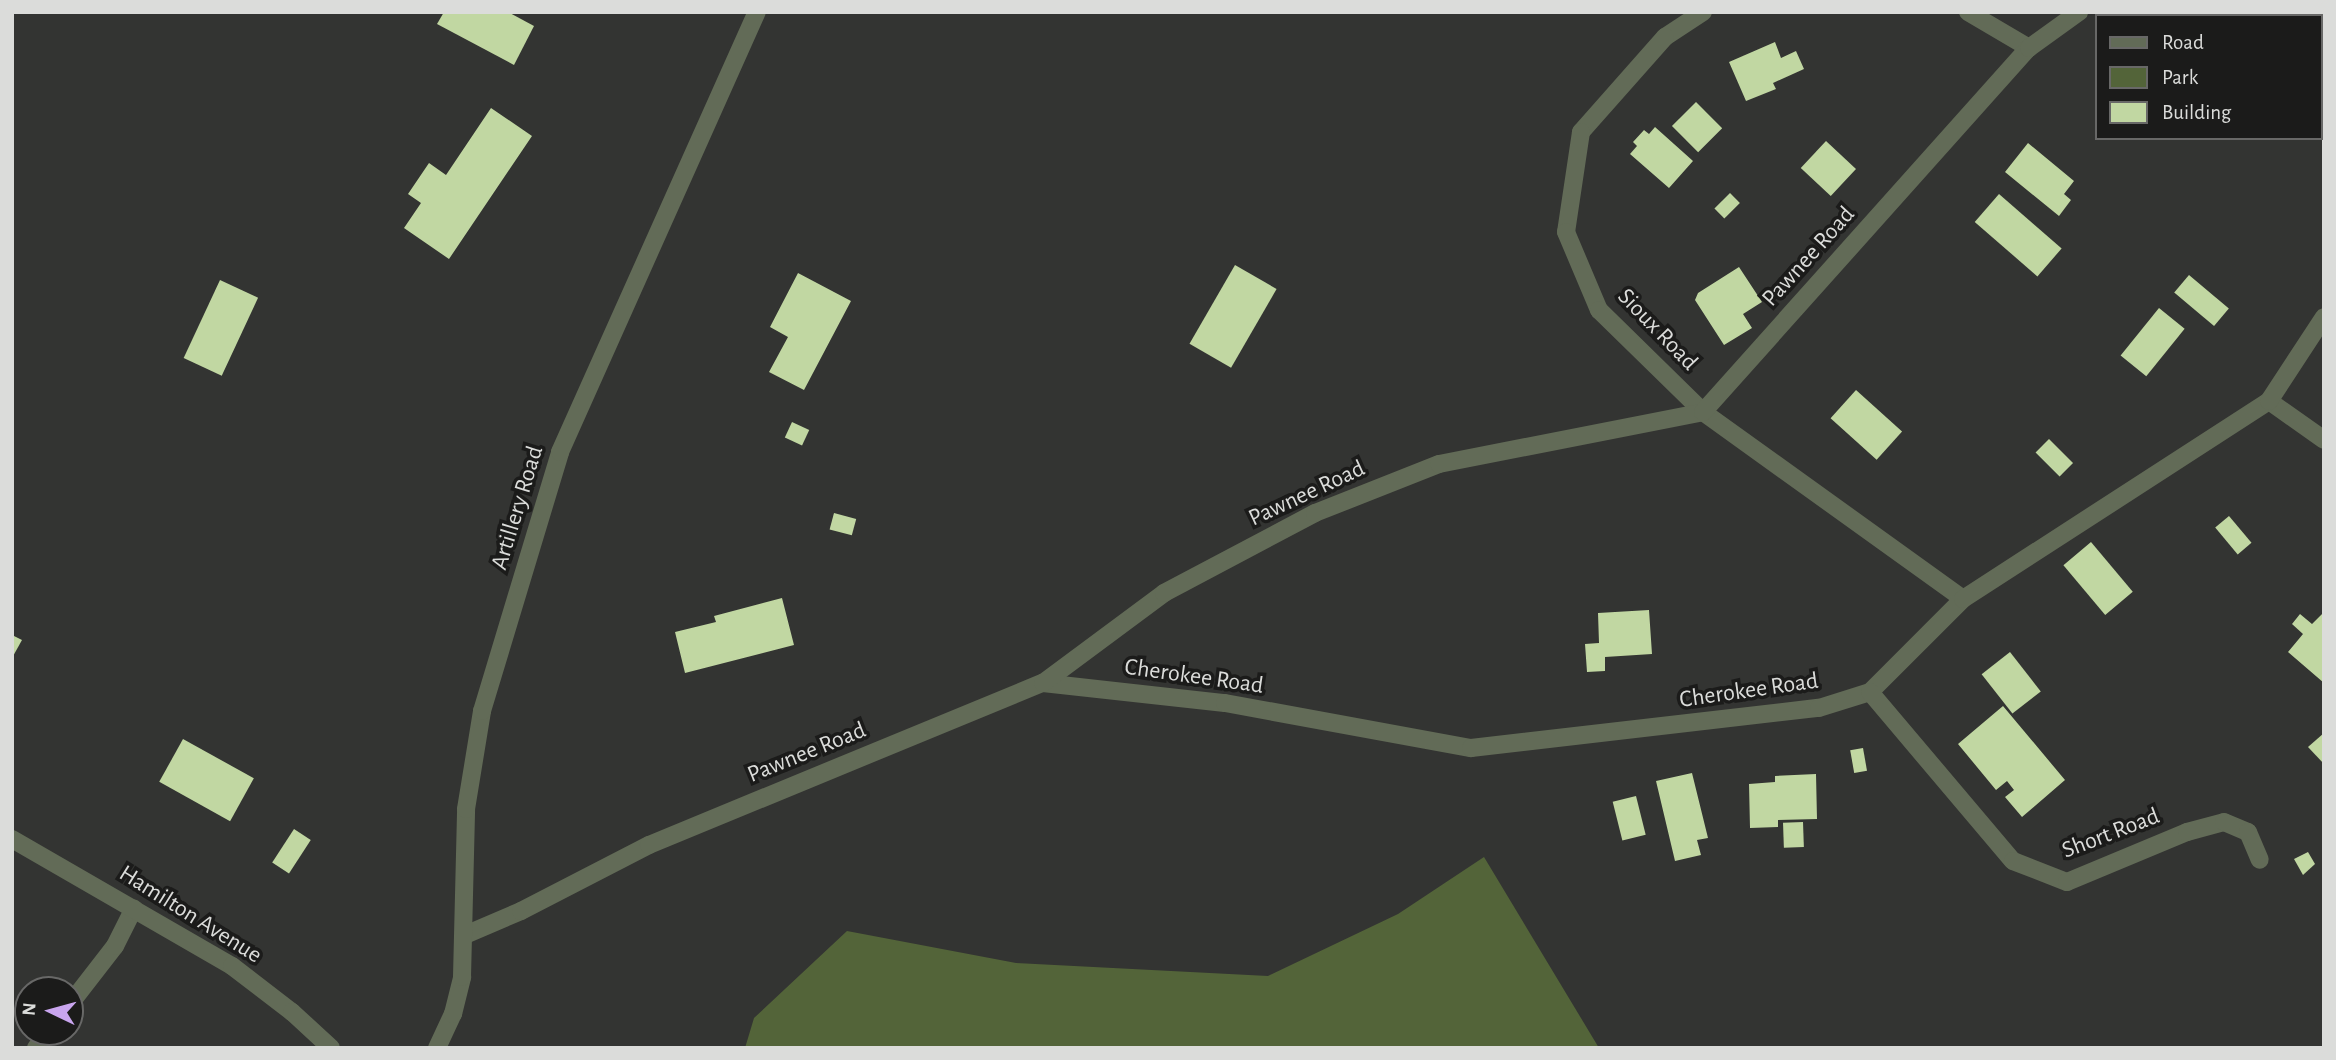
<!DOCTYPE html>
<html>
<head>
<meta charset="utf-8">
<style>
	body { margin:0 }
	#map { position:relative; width:2336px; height:1060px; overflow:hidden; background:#333432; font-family:"Alegreya Sans",sans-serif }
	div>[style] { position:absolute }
	.green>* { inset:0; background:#536439 }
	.building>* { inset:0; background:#c1d7a2; transform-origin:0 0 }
	.minor>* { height:18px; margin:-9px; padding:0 9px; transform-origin:9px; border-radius:9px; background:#626b57 }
	.tertiary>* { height:18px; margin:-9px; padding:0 9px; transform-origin:9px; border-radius:9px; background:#626b57 }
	span { translate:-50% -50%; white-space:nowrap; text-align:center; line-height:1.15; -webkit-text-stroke:7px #1b1b1a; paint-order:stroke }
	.street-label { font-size:24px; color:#dbdcda }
	.frame { position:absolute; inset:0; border:14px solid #dbdcda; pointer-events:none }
	.legend { position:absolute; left:2095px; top:14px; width:228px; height:126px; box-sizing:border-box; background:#1b1b1a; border:2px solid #686867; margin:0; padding:9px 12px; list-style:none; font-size:21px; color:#dbdcda }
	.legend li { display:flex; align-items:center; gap:14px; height:35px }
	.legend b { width:35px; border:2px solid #686867 }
	.north { position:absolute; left:14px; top:976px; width:70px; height:70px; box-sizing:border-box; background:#1b1b1a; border:2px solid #686867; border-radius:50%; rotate:275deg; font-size:19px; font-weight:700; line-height:28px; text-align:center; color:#dbdcda }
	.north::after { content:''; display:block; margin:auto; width:24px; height:32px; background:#c9a5ee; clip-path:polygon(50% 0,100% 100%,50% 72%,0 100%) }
</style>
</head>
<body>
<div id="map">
	<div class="green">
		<div style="clip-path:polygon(1484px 857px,1599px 1048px,745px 1048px,754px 1018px,847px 931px,1016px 963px,1268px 976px,1398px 914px)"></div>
	</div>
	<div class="building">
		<div style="clip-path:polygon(444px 12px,508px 12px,534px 26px,514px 65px,437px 24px)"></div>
		<div style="left:2223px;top:12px;width:50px;height:5px"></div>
		<div style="clip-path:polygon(1775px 42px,1781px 58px,1796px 51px,1804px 69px,1773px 83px,1776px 89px,1746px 101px,1729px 62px)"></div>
		<div style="left:1696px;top:102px;width:37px;height:34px;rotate:45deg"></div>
		<div style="clip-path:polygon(491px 108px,532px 136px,449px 259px,404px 228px,421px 203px,408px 194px,429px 163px,446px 175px)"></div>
		<div style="clip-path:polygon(1655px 127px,1693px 161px,1669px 188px,1630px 154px,1637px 146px,1633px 142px,1644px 130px,1649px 134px)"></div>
		<div style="left:1826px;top:141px;width:41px;height:37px;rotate:43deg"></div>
		<div style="clip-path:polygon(2028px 143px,2074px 181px,2064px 194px,2071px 200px,2059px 216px,2005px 172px)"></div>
		<div style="left:1730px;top:193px;width:14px;height:22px;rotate:45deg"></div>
		<div style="left:1999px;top:194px;width:83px;height:37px;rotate:41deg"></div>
		<div style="left:1235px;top:265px;width:48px;height:91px;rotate:30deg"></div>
		<div style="clip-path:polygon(1739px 267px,1762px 302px,1743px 314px,1752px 328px,1724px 345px,1695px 300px,1698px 293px)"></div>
		<div style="clip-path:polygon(798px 273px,851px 301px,804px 390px,769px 372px,788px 337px,770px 327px)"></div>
		<div style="left:2189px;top:275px;width:52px;height:23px;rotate:40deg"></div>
		<div style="left:220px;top:280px;width:42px;height:86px;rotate:25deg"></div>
		<div style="left:2159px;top:308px;width:33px;height:61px;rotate:39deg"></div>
		<div style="left:1856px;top:390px;width:62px;height:38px;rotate:42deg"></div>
		<div style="left:792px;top:422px;width:19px;height:17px;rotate:25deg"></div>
		<div style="left:2049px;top:439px;width:34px;height:19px;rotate:45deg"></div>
		<div style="left:834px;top:513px;width:23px;height:17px;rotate:15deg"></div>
		<div style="left:2229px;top:516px;width:35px;height:18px;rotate:50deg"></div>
		<div style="left:2091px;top:542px;width:65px;height:36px;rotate:50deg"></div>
		<div style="clip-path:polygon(782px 598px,794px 645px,685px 673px,675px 632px,716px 622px,714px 616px)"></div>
		<div style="clip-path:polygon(1649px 610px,1652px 654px,1605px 657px,1605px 671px,1587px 672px,1585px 644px,1599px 643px,1598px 613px)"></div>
		<div style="clip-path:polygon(2324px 612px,2324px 683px,2288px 652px,2303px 634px,2292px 624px,2300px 614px,2312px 624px)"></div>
		<div style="clip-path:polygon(12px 635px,22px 640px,12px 658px)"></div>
		<div style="left:2010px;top:652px;width:50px;height:36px;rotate:52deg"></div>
		<div style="clip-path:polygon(2003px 706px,2065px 780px,2022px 817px,2005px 797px,2014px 790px,2007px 781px,1996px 790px,1958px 744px)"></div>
		<div style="clip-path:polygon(2324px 733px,2324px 764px,2308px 747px)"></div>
		<div style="left:183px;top:739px;width:81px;height:49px;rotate:29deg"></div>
		<div style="left:1863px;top:748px;width:23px;height:13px;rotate:80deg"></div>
		<div style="clip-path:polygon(1692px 773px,1708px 838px,1697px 840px,1701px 855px,1675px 861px,1656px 781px)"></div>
		<div style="clip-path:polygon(1816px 774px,1817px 819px,1778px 820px,1778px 827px,1750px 828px,1749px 784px,1775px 782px,1775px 776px)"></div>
		<div style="left:1636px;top:796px;width:40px;height:24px;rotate:76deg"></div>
		<div style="left:1803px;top:822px;width:25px;height:20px;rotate:88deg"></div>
		<div style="left:294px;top:829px;width:20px;height:40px;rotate:33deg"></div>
		<div style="clip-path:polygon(2308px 852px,2315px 864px,2303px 875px,2294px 859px)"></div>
	</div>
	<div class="minor">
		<div style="left:1703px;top:12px;width:45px;rotate:146.7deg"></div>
		<div style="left:1665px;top:37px;width:127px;rotate:131.5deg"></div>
		<div style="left:1581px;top:132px;width:101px;rotate:98.5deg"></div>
		<div style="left:1566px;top:232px;width:85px;rotate:67.1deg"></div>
		<div style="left:1599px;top:310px;width:146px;rotate:44.4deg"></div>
		<div style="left:1703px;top:412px;width:320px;rotate:35.7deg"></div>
		<div style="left:1968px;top:12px;width:71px;rotate:30.5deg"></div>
		<div style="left:2269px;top:401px;width:67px;rotate:35.3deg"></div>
		<div style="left:1043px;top:683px;width:183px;rotate:6.3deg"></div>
		<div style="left:1225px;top:703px;width:250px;rotate:10.4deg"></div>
		<div style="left:1471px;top:748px;width:350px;rotate:-6.6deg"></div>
		<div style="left:1819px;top:708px;width:53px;rotate:-17.4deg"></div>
		<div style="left:1870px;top:692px;width:132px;rotate:-45deg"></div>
		<div style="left:1963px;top:599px;width:364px;rotate:-32.9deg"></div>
		<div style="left:2269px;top:401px;width:100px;rotate:-56.8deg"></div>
		<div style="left:1870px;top:692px;width:221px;rotate:49.8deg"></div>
		<div style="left:2013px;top:861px;width:58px;rotate:21.3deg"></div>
		<div style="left:2067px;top:882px;width:130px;rotate:-22.6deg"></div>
		<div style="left:2187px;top:832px;width:38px;rotate:-15deg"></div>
		<div style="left:2224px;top:822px;width:26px;rotate:23deg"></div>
		<div style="left:2248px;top:832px;width:30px;rotate:67deg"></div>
		<div style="left:465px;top:935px;width:61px;rotate:-23.2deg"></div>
		<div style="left:521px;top:911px;width:144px;rotate:-27.3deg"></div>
		<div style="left:649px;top:845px;width:426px;rotate:-22.4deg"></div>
		<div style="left:1043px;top:683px;width:151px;rotate:-36.6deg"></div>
		<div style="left:1164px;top:593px;width:171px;rotate:-27.9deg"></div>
		<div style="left:1315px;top:513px;width:133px;rotate:-21.6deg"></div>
		<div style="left:1439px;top:464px;width:269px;rotate:-11.1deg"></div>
		<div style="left:1703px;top:412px;width:489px;rotate:-48.2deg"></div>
		<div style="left:2029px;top:48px;width:62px;rotate:-35.8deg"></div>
		<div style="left:70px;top:1004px;width:73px;rotate:-52.2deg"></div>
		<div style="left:115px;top:946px;width:42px;rotate:-63.4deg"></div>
		<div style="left:36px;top:1048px;width:20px;rotate:-53deg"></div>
		<div style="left:437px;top:1048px;width:38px;rotate:-65deg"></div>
		<div style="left:453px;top:1014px;width:38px;rotate:-76deg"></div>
		<div style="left:462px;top:977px;width:168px;rotate:-88.6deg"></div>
		<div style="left:466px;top:809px;width:99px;rotate:-80.7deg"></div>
		<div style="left:482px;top:711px;width:270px;rotate:-73.2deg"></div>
		<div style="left:560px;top:452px;width:482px;rotate:-65.9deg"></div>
	</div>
	<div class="tertiary">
		<div style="left:12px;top:839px;width:254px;rotate:30deg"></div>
		<div style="left:232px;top:966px;width:76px;rotate:37.5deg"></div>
		<div style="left:292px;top:1012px;width:53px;rotate:42.7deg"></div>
	</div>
	<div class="street-label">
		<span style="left:1809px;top:257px;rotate:-48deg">Pawnee Road</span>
		<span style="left:1657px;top:330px;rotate:46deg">Sioux Road</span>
		<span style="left:1307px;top:494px;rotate:-25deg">Pawnee Road</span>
		<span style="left:518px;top:508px;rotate:-73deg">Artillery Road</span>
		<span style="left:1194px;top:677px;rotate:8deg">Cherokee Road</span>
		<span style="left:1749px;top:691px;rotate:-8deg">Cherokee Road</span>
		<span style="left:807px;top:753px;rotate:-22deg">Pawnee Road</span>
		<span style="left:2111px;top:834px;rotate:-21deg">Short Road</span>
		<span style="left:190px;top:915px;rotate:32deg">Hamilton Avenue</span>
	</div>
	<div class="frame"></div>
	<ul class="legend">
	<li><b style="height:9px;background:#626b57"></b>Road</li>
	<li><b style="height:19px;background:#536439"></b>Park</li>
	<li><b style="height:19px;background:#c1d7a2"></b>Building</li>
	</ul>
	<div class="north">N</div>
</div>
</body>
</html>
